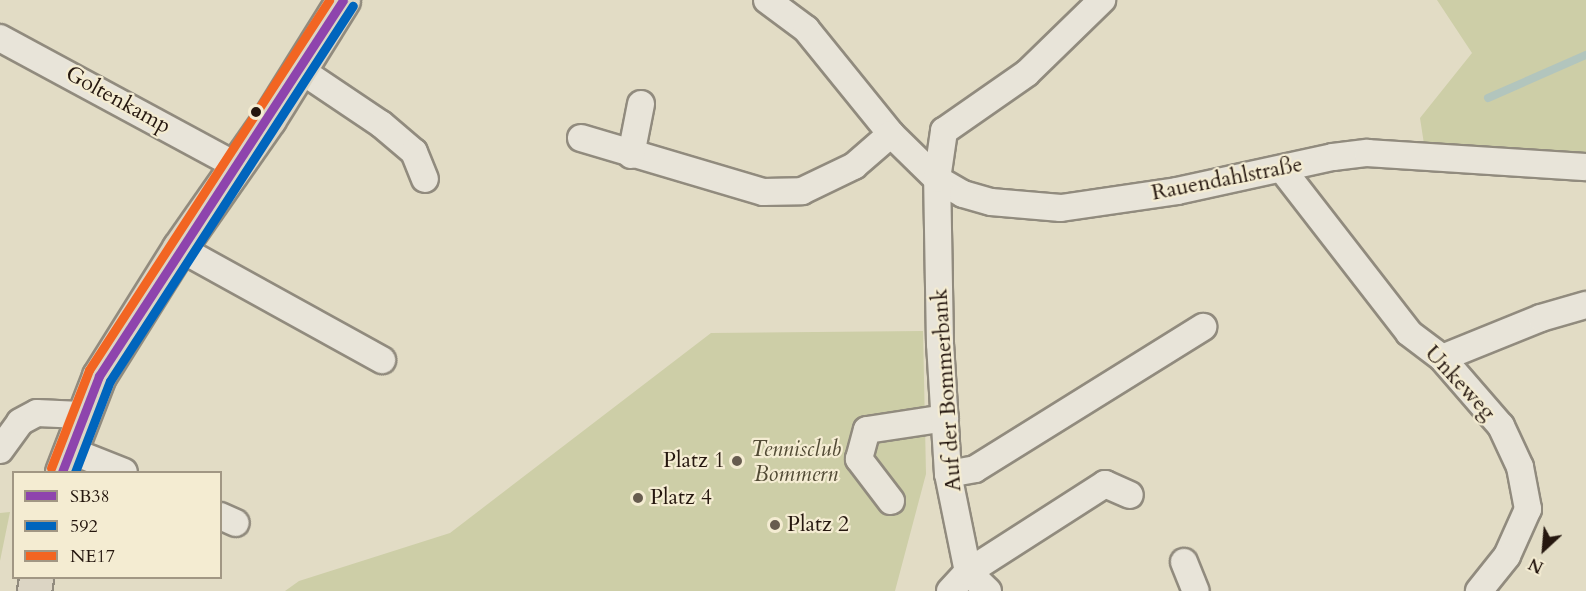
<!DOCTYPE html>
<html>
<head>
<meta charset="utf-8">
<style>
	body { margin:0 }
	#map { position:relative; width:1586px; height:591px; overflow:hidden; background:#e2dcc5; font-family:Cardo,serif }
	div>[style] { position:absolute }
	.green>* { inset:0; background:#cdcea7 }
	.stream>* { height:8px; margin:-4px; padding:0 4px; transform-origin:4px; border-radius:4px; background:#b2c5bd }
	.roads { filter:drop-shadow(2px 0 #918b7e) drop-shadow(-2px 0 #918b7e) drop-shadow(0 2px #918b7e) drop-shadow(0 -2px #918b7e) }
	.minor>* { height:26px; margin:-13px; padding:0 13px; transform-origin:13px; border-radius:13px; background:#e8e4d9 }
	.major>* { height:33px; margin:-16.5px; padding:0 16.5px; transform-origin:16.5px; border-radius:16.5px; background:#dcd5c4 }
	.bus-1>* { height:9px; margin:-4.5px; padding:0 4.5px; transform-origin:4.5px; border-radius:4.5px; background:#8e44ad }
	.bus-2>* { height:9px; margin:-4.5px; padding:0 4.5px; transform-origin:4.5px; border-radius:4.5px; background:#0065bd }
	.bus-3>* { height:9px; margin:-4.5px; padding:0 4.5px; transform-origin:4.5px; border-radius:4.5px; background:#f26522 }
	.dots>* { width:16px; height:16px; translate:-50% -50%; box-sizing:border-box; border:3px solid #f4ecd2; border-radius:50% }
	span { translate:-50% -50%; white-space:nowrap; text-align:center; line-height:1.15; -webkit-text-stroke:4.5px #f4ecd2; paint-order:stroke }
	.street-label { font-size:22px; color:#25170f }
	.park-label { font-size:22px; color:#524b35; font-style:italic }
	.poi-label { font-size:22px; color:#25170f }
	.right { translate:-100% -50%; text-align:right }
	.left { translate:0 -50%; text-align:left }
	.legend { position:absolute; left:12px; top:471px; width:210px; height:108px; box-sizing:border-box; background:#f4ecd2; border:2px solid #a19784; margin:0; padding:8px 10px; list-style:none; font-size:18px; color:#25170f }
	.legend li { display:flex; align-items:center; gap:12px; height:30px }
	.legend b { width:30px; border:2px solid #a19784 }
	.north { position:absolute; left:1514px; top:519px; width:60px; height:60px; -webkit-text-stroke:4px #f4ecd2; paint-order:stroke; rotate:206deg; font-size:16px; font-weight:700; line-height:24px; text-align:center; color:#25170f }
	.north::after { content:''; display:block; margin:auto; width:21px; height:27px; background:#25170f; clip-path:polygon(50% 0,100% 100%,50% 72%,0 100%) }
</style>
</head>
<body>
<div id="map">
	<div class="green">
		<div style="clip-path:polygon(1437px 0,1586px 0,1586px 155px,1424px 144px,1420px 118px,1472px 53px)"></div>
		<div style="clip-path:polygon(923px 331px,926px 474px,895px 591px,285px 591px,299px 581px,450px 533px,711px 333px)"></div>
		<div style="clip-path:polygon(10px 512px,0 561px,0 513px)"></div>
	</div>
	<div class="stream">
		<div style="left:1488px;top:98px;width:107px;rotate:-23.7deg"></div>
	</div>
	<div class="roads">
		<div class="minor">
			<div style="left:767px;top:0;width:49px;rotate:36.6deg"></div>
			<div style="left:806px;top:29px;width:135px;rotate:51deg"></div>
			<div style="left:891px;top:134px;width:64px;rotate:44.4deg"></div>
			<div style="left:937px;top:179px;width:30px;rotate:30deg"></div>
			<div style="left:963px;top:194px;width:29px;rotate:16deg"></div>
			<div style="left:991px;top:202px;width:70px;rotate:4.9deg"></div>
			<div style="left:1061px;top:208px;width:117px;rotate:-8.3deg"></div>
			<div style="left:1177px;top:191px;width:160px;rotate:-12.3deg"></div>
			<div style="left:1333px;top:157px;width:35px;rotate:-7deg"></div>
			<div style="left:1368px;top:153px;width:218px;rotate:3.7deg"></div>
			<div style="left:0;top:38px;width:267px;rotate:28.4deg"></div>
			<div style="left:299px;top:69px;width:99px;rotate:33.9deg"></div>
			<div style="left:381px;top:124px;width:43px;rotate:40.3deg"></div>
			<div style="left:414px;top:152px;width:29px;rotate:68deg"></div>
			<div style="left:581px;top:138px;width:190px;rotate:16.5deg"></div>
			<div style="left:763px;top:192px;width:39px;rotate:-1deg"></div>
			<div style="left:802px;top:191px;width:58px;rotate:-25.7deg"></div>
			<div style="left:854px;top:166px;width:49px;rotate:-40.9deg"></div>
			<div style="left:631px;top:155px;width:52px;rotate:-78.9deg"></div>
			<div style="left:1282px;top:169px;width:207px;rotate:52.2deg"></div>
			<div style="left:1409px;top:333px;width:41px;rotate:37.1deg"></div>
			<div style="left:1442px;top:358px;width:90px;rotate:49.1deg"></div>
			<div style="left:1501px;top:426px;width:45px;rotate:65.1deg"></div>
			<div style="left:1520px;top:467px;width:43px;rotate:79.2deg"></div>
			<div style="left:1528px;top:509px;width:51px;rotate:114.1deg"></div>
			<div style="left:1507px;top:556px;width:45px;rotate:128.7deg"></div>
			<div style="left:179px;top:248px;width:232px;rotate:28.9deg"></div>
			<div style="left:1442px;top:358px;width:107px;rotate:-22deg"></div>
			<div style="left:1541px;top:318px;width:47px;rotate:-16.1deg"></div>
			<div style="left:0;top:450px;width:34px;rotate:-54deg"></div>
			<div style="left:20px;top:422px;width:19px;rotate:-28deg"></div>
			<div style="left:37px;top:413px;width:44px;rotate:2.6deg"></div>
			<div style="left:69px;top:450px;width:59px;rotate:21.8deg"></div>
			<div style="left:948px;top:474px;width:27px;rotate:-10deg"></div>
			<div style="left:975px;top:469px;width:269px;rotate:-31.9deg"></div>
			<div style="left:891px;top:501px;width:53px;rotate:-127.3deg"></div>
			<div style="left:859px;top:459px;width:30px;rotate:-75deg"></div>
			<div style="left:867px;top:430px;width:79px;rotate:-8.7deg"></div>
			<div style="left:220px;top:516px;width:17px;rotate:24deg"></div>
			<div style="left:1184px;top:562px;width:31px;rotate:68deg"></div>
			<div style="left:950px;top:591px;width:26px;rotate:-47deg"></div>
			<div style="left:968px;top:572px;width:163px;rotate:-32.7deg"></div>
			<div style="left:1105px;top:484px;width:27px;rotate:24deg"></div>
			<div style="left:988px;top:591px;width:28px;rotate:-136deg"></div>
			<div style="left:968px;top:572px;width:100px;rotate:-101.5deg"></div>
			<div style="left:948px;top:474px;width:130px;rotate:-93.5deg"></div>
			<div style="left:940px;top:344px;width:165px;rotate:-91deg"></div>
			<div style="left:937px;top:179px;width:49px;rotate:-81.7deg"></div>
			<div style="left:944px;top:131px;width:101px;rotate:-34.9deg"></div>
			<div style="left:1027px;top:73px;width:105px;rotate:-44.2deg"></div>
		</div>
		<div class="major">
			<div style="left:62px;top:472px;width:103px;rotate:-68.9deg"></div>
			<div style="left:99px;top:376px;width:151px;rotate:-58deg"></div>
			<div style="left:179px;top:248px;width:157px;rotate:-55.1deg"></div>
			<div style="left:269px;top:119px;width:140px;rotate:-58.1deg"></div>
			<div style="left:34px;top:591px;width:13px;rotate:-81deg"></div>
		</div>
	</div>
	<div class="bus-1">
		<div style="left:62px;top:472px;width:103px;rotate:-68.9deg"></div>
		<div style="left:99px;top:376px;width:448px;rotate:-57deg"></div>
	</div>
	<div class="bus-2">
		<div style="left:75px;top:472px;width:97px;rotate:-69deg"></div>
		<div style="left:110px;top:381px;width:447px;rotate:-57.1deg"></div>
	</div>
	<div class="bus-3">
		<div style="left:51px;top:468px;width:105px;rotate:-68.8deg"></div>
		<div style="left:89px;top:370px;width:441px;rotate:-57deg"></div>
	</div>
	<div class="dots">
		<div style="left:256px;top:112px;background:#25170f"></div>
		<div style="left:737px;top:461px;background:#675c4f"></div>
		<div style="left:638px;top:498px;background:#675c4f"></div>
		<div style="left:775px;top:525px;background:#675c4f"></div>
	</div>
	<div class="street-label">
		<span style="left:118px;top:100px;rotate:29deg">Goltenkamp</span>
		<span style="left:1227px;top:179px;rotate:-11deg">Rauendahlstraße</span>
		<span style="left:1460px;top:383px;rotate:47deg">Unkeweg</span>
		<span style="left:947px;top:390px;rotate:-94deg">Auf der Bommerbank</span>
	</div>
	<div class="park-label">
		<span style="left:796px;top:462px">Tennisclub<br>Bommern</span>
	</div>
	<div class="poi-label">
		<span class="right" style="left:725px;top:461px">Platz 1</span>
		<span class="left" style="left:650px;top:498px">Platz 4</span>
		<span class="left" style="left:787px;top:525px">Platz 2</span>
	</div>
	<ul class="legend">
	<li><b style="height:8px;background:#8e44ad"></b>SB38</li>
	<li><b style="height:8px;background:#0065bd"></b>592</li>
	<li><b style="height:8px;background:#f26522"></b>NE17</li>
	</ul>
	<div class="north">N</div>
</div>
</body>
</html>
